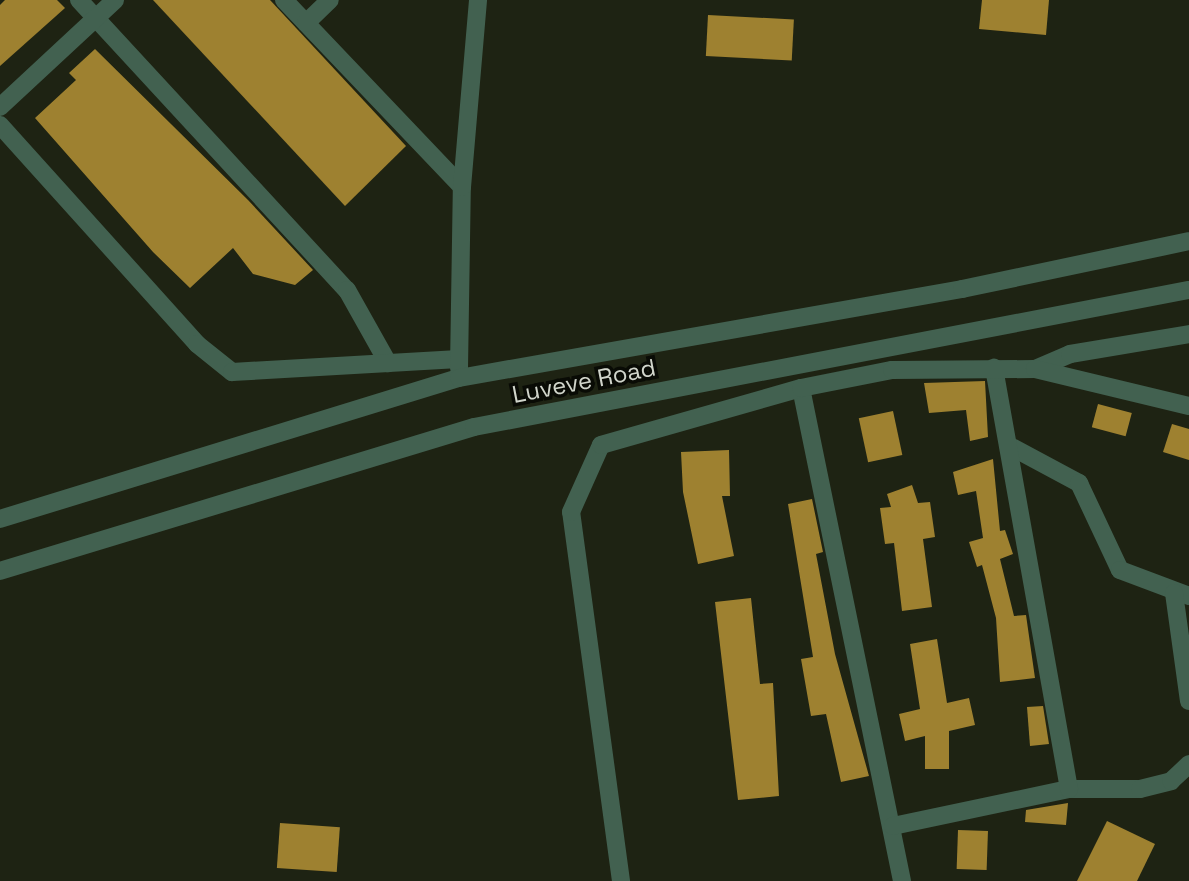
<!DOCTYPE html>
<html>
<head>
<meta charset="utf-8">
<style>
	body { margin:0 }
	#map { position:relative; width:1189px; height:881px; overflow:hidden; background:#1e2313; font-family:"Space Grotesk",sans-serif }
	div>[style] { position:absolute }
	.building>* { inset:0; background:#9e8130; transform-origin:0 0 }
	.minor>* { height:18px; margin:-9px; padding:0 9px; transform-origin:9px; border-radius:9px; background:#426150 }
	.tertiary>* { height:18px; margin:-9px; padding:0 9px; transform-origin:9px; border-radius:9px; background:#426150 }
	span { translate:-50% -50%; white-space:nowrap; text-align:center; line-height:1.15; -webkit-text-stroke:7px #090b05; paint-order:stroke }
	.street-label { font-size:24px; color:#d1d5cb }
</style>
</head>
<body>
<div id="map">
	<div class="building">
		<div style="clip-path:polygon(5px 0,57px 0,65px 8px,0 66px,0 5px)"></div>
		<div style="clip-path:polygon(153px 0,270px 0,406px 146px,345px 206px)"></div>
		<div style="clip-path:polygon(982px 0,1049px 0,1046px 35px,979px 29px)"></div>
		<div style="left:708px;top:15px;width:86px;height:41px;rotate:3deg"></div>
		<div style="clip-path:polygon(95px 49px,248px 200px,313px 270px,295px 285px,253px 274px,233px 248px,190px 288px,153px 252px,35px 118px,76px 80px,69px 73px)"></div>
		<div style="clip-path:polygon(985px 381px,988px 437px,970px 441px,966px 410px,929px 413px,924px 383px)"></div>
		<div style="left:1098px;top:404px;width:35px;height:24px;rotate:15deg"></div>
		<div style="left:893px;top:411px;width:45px;height:35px;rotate:78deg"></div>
		<div style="clip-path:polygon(1172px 424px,1189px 429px,1189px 460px,1163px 452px)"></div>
		<div style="clip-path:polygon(729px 450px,730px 496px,722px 496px,734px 556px,698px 564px,683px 492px,681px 452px)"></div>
		<div style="clip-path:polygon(993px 459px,1000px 531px,1005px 530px,1013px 554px,1000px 559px,1014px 616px,1026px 615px,1035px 678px,1000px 682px,996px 618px,982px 565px,977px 567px,969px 542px,983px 538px,976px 491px,958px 495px,953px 472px)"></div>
		<div style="clip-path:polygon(912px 485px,918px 503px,930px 502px,935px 537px,923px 539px,932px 607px,902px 611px,894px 543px,885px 544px,880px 508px,891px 507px,887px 494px)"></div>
		<div style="clip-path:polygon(812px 499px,823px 552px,816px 554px,835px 654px,869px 776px,841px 782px,826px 714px,811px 716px,801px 659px,813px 657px,788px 504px)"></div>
		<div style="clip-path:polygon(751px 598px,760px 684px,773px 683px,779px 796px,738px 800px,715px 602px)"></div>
		<div style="clip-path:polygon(937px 639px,947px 703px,969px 698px,975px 725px,949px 731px,949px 769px,925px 769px,925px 736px,905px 741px,899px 714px,920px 709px,910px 644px)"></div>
		<div style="clip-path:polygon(1043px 706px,1049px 744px,1030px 746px,1027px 707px)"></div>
		<div style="clip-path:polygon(1068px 803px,1066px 825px,1025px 822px,1026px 810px)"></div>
		<div style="clip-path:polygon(1107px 821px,1155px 844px,1137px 881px,1077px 881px)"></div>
		<div style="left:280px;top:823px;width:60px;height:45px;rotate:4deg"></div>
		<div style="left:958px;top:830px;width:30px;height:39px;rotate:2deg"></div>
	</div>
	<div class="minor">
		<div style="left:79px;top:0;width:395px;rotate:47.3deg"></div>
		<div style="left:347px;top:290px;width:84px;rotate:60.7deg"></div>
		<div style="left:284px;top:0;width:258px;rotate:46.4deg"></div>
		<div style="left:306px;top:23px;width:33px;rotate:-44deg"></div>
		<div style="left:0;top:107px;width:157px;rotate:-42.9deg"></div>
		<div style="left:0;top:125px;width:295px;rotate:48deg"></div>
		<div style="left:197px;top:344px;width:45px;rotate:38.7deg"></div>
		<div style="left:232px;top:372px;width:227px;rotate:-3.3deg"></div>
		<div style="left:459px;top:368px;width:181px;rotate:-89.1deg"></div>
		<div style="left:462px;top:187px;width:188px;rotate:-85.1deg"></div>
		<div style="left:1035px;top:369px;width:38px;rotate:-23deg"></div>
		<div style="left:1070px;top:354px;width:121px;rotate:-9.5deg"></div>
		<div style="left:801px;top:388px;width:503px;rotate:78.42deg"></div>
		<div style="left:1008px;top:445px;width:81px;rotate:28.2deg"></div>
		<div style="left:1079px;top:483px;width:96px;rotate:64.8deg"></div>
		<div style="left:1120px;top:570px;width:74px;rotate:20.6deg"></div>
		<div style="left:1174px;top:593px;width:109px;rotate:82.1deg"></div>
		<div style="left:1069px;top:789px;width:71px"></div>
		<div style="left:1140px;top:789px;width:32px;rotate:-14deg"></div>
		<div style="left:1171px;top:781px;width:25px;rotate:-43deg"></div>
		<div style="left:893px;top:826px;width:180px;rotate:-11.9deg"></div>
		<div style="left:1069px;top:789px;width:428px;rotate:-100.1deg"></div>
		<div style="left:621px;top:881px;width:372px;rotate:-97.7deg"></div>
		<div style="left:571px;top:512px;width:73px;rotate:-65.9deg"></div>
		<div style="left:601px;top:445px;width:208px;rotate:-15.9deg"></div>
		<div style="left:801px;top:388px;width:93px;rotate:-11.2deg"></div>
		<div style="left:892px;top:370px;width:143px;rotate:-0.4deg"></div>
		<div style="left:1035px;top:369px;width:158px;rotate:13.5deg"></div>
	</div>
	<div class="tertiary">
		<div style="left:0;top:519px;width:480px;rotate:-17.1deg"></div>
		<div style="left:459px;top:378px;width:511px;rotate:-10.03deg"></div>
		<div style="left:962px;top:289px;width:232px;rotate:-11.9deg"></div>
		<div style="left:0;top:571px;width:495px;rotate:-16.9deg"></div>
		<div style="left:474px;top:427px;width:728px;rotate:-10.85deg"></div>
	</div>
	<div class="street-label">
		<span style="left:584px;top:381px;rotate:-11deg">Luveve Road</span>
	</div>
</div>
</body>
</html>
